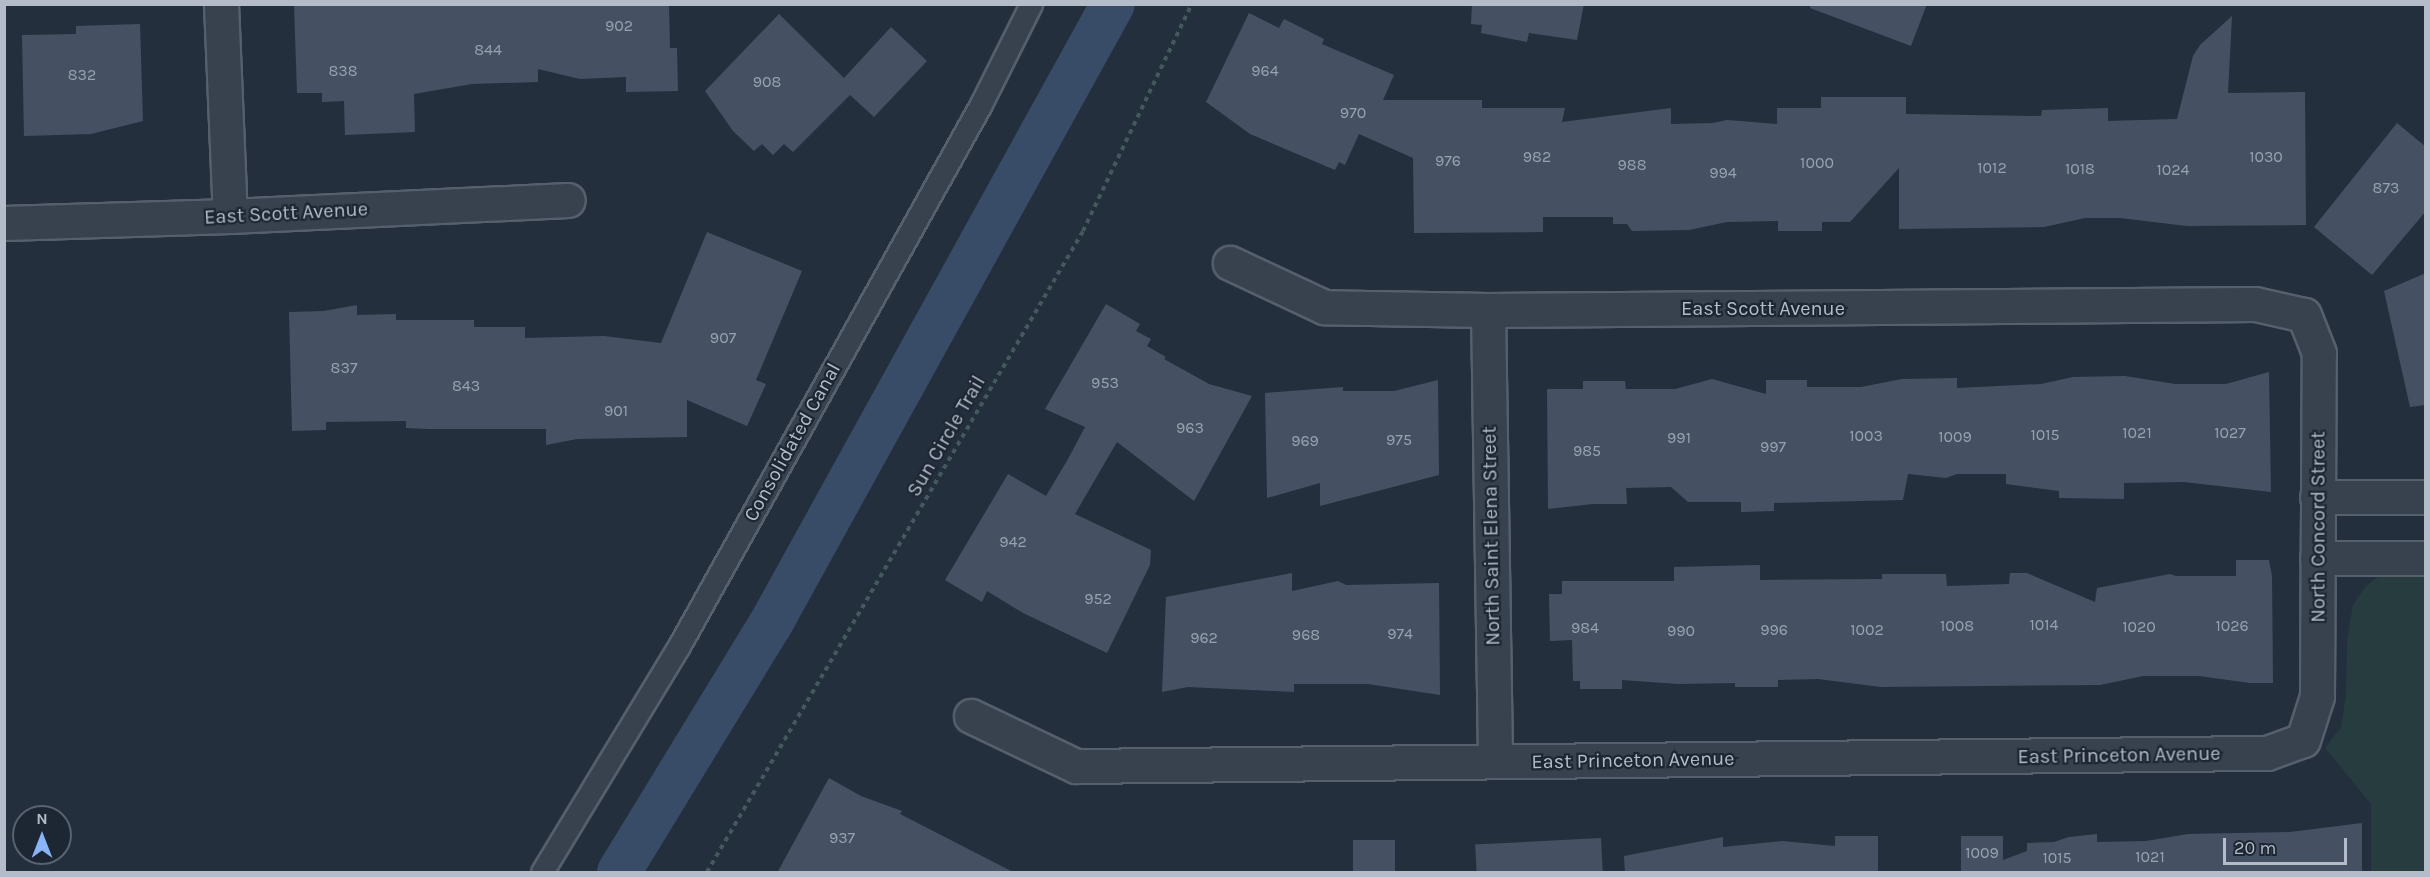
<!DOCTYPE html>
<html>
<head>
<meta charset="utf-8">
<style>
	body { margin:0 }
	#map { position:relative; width:2430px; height:877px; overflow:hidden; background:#242f3e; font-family:Karla,sans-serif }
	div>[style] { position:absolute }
	.green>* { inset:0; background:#263c3f }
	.canal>* { height:44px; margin:-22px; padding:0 22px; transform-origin:22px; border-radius:22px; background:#394c67 }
	.building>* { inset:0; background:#455162; transform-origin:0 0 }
	.path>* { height:4px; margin-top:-2px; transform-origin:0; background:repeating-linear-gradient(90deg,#44595c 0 4.5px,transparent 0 9px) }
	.roads { filter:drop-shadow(2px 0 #565f6c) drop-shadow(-2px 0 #565f6c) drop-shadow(0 2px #565f6c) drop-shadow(0 -2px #565f6c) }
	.lane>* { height:21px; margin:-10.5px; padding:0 10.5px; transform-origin:10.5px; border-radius:10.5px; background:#38414e }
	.street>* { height:33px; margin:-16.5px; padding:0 16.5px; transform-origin:16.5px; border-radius:16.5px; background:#38414e }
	span { translate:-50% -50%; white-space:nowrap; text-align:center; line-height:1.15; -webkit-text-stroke:4.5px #1d2633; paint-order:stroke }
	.number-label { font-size:16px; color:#98a1af }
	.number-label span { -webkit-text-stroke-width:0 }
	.street-label { font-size:20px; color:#b4bcc9 }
	.frame { position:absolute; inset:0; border:6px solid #b4bcc9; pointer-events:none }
	.north { position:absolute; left:12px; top:805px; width:60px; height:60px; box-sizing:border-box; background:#1d2633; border:2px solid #59626f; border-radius:50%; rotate:0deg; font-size:16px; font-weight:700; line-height:24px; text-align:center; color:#b4bcc9 }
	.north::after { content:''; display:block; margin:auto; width:21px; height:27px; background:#8ab4f8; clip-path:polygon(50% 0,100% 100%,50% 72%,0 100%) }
	.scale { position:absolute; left:2223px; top:838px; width:124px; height:27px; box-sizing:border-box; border:3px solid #b4bcc9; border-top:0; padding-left:8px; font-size:18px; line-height:21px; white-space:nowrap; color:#b4bcc9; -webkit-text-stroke:4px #1d2633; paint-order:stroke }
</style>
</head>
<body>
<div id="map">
	<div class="green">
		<div style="clip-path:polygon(2425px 576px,2425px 872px,2371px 872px,2371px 804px,2325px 748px,2341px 727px,2346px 695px,2347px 640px,2353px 605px,2365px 587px,2378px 577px)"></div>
	</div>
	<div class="canal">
		<div style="left:619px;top:872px;width:289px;rotate:-58.6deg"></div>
		<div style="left:770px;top:625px;width:709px;rotate:-61.09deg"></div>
	</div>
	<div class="building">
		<div style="clip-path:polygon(294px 4px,669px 4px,670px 48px,677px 48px,678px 91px,626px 92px,626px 77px,580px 79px,538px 69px,538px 82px,472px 84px,414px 94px,415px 132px,345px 135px,344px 101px,322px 102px,322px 93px,297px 93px)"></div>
		<div style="clip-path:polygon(1472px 4px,1584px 4px,1577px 40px,1529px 33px,1527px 42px,1481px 33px,1482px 25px,1471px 24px)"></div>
		<div style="clip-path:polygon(1811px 4px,1927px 4px,1911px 46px,1810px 8px)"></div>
		<div style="clip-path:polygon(1249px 13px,1279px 28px,1284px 19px,1324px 39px,1322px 44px,1394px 75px,1383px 100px,1482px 100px,1482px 108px,1565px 108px,1562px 122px,1671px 108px,1671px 124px,1713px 123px,1727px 120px,1777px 124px,1777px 108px,1821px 108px,1821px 97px,1906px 97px,1906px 114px,2041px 116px,2042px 110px,2108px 108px,2108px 121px,2177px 119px,2193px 56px,2200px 45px,2232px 16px,2228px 93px,2305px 92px,2306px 225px,2187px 226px,2120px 218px,2085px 218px,2044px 227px,1899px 229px,1899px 168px,1850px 222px,1822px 222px,1822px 231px,1778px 231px,1778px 221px,1727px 222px,1689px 230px,1632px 231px,1627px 224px,1613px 224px,1613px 217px,1543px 217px,1543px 232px,1414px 233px,1413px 158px,1359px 134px,1345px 165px,1339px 162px,1335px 170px,1250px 134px,1206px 102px)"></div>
		<div style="clip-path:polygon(779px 14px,844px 78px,891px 27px,927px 61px,874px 117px,850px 95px,793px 152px,784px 144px,773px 155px,762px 144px,754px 151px,733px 131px,705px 91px)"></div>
		<div style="clip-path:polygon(140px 24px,143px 121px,91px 134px,24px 136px,22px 35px,76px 34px,76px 26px)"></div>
		<div style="clip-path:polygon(2397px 123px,2426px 147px,2426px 211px,2372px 275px,2314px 227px)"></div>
		<div style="clip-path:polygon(707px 232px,802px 271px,756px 380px,766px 384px,747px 426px,687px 400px,687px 437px,577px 439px,546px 445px,546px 429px,429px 429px,406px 428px,406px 421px,326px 422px,326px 430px,292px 431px,289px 312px,324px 311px,357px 305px,357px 315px,396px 314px,396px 320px,474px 320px,474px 327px,525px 327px,525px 338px,604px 336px,661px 343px)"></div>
		<div style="clip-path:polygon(2426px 273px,2426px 405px,2410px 407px,2384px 291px)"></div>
		<div style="clip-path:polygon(1106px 304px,1140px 324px,1136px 331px,1151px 339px,1147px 346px,1166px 357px,1164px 359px,1209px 384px,1252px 396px,1194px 501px,1117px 442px,1075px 514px,1151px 550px,1150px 565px,1107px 653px,1023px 613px,987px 591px,982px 602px,945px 580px,1008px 474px,1046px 496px,1068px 459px,1085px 427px,1045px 409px)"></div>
		<div style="clip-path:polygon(2269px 372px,2271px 492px,2184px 482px,2124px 483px,2124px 499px,2059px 498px,2059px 491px,2006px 484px,2006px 474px,1957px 474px,1946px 478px,1908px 474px,1903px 500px,1774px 503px,1774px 511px,1741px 512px,1741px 502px,1688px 502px,1671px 487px,1626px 488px,1627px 504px,1593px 504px,1548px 509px,1547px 389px,1583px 389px,1583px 381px,1625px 381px,1626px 389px,1675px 389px,1712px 379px,1766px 394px,1766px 380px,1807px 380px,1807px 387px,1861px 387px,1902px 379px,1957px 378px,1957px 388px,2041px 384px,2073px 377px,2125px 376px,2175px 384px,2226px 384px)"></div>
		<div style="clip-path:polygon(1438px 380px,1439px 475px,1320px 506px,1320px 483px,1267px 498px,1265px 393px,1343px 387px,1343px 391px,1394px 391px)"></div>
		<div style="clip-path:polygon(2236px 560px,2269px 560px,2272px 576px,2273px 683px,2250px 683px,2199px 676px,2143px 676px,2100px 685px,1881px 687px,1818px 679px,1778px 680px,1778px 687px,1735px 687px,1735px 683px,1678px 684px,1622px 680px,1622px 689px,1580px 689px,1580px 681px,1573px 681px,1572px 640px,1550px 641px,1549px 594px,1562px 594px,1562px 581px,1674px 581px,1674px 567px,1760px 565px,1760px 580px,1882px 579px,1882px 574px,1946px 574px,1947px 586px,2009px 584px,2010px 573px,2027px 573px,2095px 602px,2097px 588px,2170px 574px,2176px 576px,2236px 576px)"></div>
		<div style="clip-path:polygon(1292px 573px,1292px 591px,1338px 581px,1346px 585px,1439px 583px,1440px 695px,1368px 684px,1294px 684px,1294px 692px,1188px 687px,1162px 692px,1166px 597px)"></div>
		<div style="clip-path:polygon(829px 778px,861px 796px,902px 811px,900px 814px,1015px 873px,777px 873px)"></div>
		<div style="clip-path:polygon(2362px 823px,2362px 873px,1961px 873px,1961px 836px,2003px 836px,2003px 860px,2027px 851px,2027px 843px,2054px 842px,2069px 837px,2097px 834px,2097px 842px,2146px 841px,2188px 834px,2290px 832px)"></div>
		<div style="clip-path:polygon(1835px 836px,1878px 836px,1878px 873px,1625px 873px,1624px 856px,1723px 837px,1723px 847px,1782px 841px,1835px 846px)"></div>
		<div style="left:1601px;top:838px;width:35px;height:126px;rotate:87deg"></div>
		<div style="left:1395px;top:840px;width:33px;height:42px;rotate:90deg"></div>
	</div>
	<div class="path">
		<div style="left:707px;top:872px;width:743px;rotate:-59.6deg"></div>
		<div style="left:1083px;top:231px;width:252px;rotate:-64.4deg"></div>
	</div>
	<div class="roads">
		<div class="lane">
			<div style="left:542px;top:872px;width:264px;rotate:-58.8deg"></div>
			<div style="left:679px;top:646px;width:620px;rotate:-60.87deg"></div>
			<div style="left:981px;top:104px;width:112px;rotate:-63.4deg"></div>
		</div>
		<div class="street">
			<div style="left:221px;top:4px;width:212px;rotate:87.6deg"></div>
			<div style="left:4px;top:223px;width:226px;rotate:-1.8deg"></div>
			<div style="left:230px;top:216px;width:338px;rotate:-2.7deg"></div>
			<div style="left:1488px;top:310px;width:451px;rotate:89.1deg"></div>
			<div style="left:2317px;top:497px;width:109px"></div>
			<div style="left:2317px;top:558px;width:109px"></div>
			<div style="left:971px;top:716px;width:116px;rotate:25.5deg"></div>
			<div style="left:1076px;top:766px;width:1191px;rotate:-0.63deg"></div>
			<div style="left:2267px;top:753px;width:38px;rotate:-20deg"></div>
			<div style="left:2303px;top:740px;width:46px;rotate:-72.3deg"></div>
			<div style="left:2317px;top:696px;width:343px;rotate:-89.7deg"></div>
			<div style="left:2319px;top:353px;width:41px;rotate:-111.5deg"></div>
			<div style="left:2304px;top:315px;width:50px;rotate:-167.3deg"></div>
			<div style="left:2255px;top:304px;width:767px;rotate:179.55deg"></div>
			<div style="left:1488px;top:310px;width:164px;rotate:-179deg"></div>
			<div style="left:1324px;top:307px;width:104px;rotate:-154.9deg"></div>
		</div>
	</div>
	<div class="number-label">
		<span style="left:619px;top:26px">902</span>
		<span style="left:488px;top:50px">844</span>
		<span style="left:343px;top:71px">838</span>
		<span style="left:1265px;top:71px">964</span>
		<span style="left:82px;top:75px">832</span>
		<span style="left:767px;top:82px">908</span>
		<span style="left:1353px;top:113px">970</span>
		<span style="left:1537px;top:157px">982</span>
		<span style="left:2266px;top:157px">1030</span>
		<span style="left:1448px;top:161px">976</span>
		<span style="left:1817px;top:163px">1000</span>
		<span style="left:1632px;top:165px">988</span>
		<span style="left:1992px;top:168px">1012</span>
		<span style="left:2080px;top:169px">1018</span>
		<span style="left:2173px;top:170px">1024</span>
		<span style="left:1723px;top:173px">994</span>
		<span style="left:2386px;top:188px">873</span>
		<span style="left:723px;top:338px">907</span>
		<span style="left:344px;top:368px">837</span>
		<span style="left:1105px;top:383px">953</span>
		<span style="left:466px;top:386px">843</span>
		<span style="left:616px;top:411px">901</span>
		<span style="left:1190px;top:428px">963</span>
		<span style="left:2137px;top:433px">1021</span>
		<span style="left:2230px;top:433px">1027</span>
		<span style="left:2045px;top:435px">1015</span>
		<span style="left:1866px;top:436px">1003</span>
		<span style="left:1955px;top:437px">1009</span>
		<span style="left:1679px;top:438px">991</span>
		<span style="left:1399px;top:440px">975</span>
		<span style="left:1305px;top:441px">969</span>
		<span style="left:1773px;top:447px">997</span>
		<span style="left:1587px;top:451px">985</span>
		<span style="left:1013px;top:542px">942</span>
		<span style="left:1098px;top:599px">952</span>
		<span style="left:2044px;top:625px">1014</span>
		<span style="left:1957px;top:626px">1008</span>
		<span style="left:2232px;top:626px">1026</span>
		<span style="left:2139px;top:627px">1020</span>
		<span style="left:1585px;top:628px">984</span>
		<span style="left:1774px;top:630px">996</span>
		<span style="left:1867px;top:630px">1002</span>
		<span style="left:1681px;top:631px">990</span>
		<span style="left:1400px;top:634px">974</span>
		<span style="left:1306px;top:635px">968</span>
		<span style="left:1204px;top:638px">962</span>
		<span style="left:842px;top:838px">937</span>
		<span style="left:1982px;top:853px">1009</span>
		<span style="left:2150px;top:857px">1021</span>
		<span style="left:2057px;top:858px">1015</span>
	</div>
	<div class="street-label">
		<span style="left:286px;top:213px;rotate:-3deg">East Scott Avenue</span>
		<span style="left:1763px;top:308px">East Scott Avenue</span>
		<span style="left:946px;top:436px;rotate:-60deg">Sun Circle Trail</span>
		<span style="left:792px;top:442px;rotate:-61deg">Consolidated Canal</span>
		<span style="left:2318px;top:527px;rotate:-90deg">North Concord Street</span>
		<span style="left:1491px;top:536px;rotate:-91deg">North Saint Elena Street</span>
		<span style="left:2119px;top:755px;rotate:-1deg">East Princeton Avenue</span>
		<span style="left:1633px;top:760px;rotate:-1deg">East Princeton Avenue</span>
	</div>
	<div class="frame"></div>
	<div class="north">N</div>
	<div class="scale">20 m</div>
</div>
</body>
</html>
